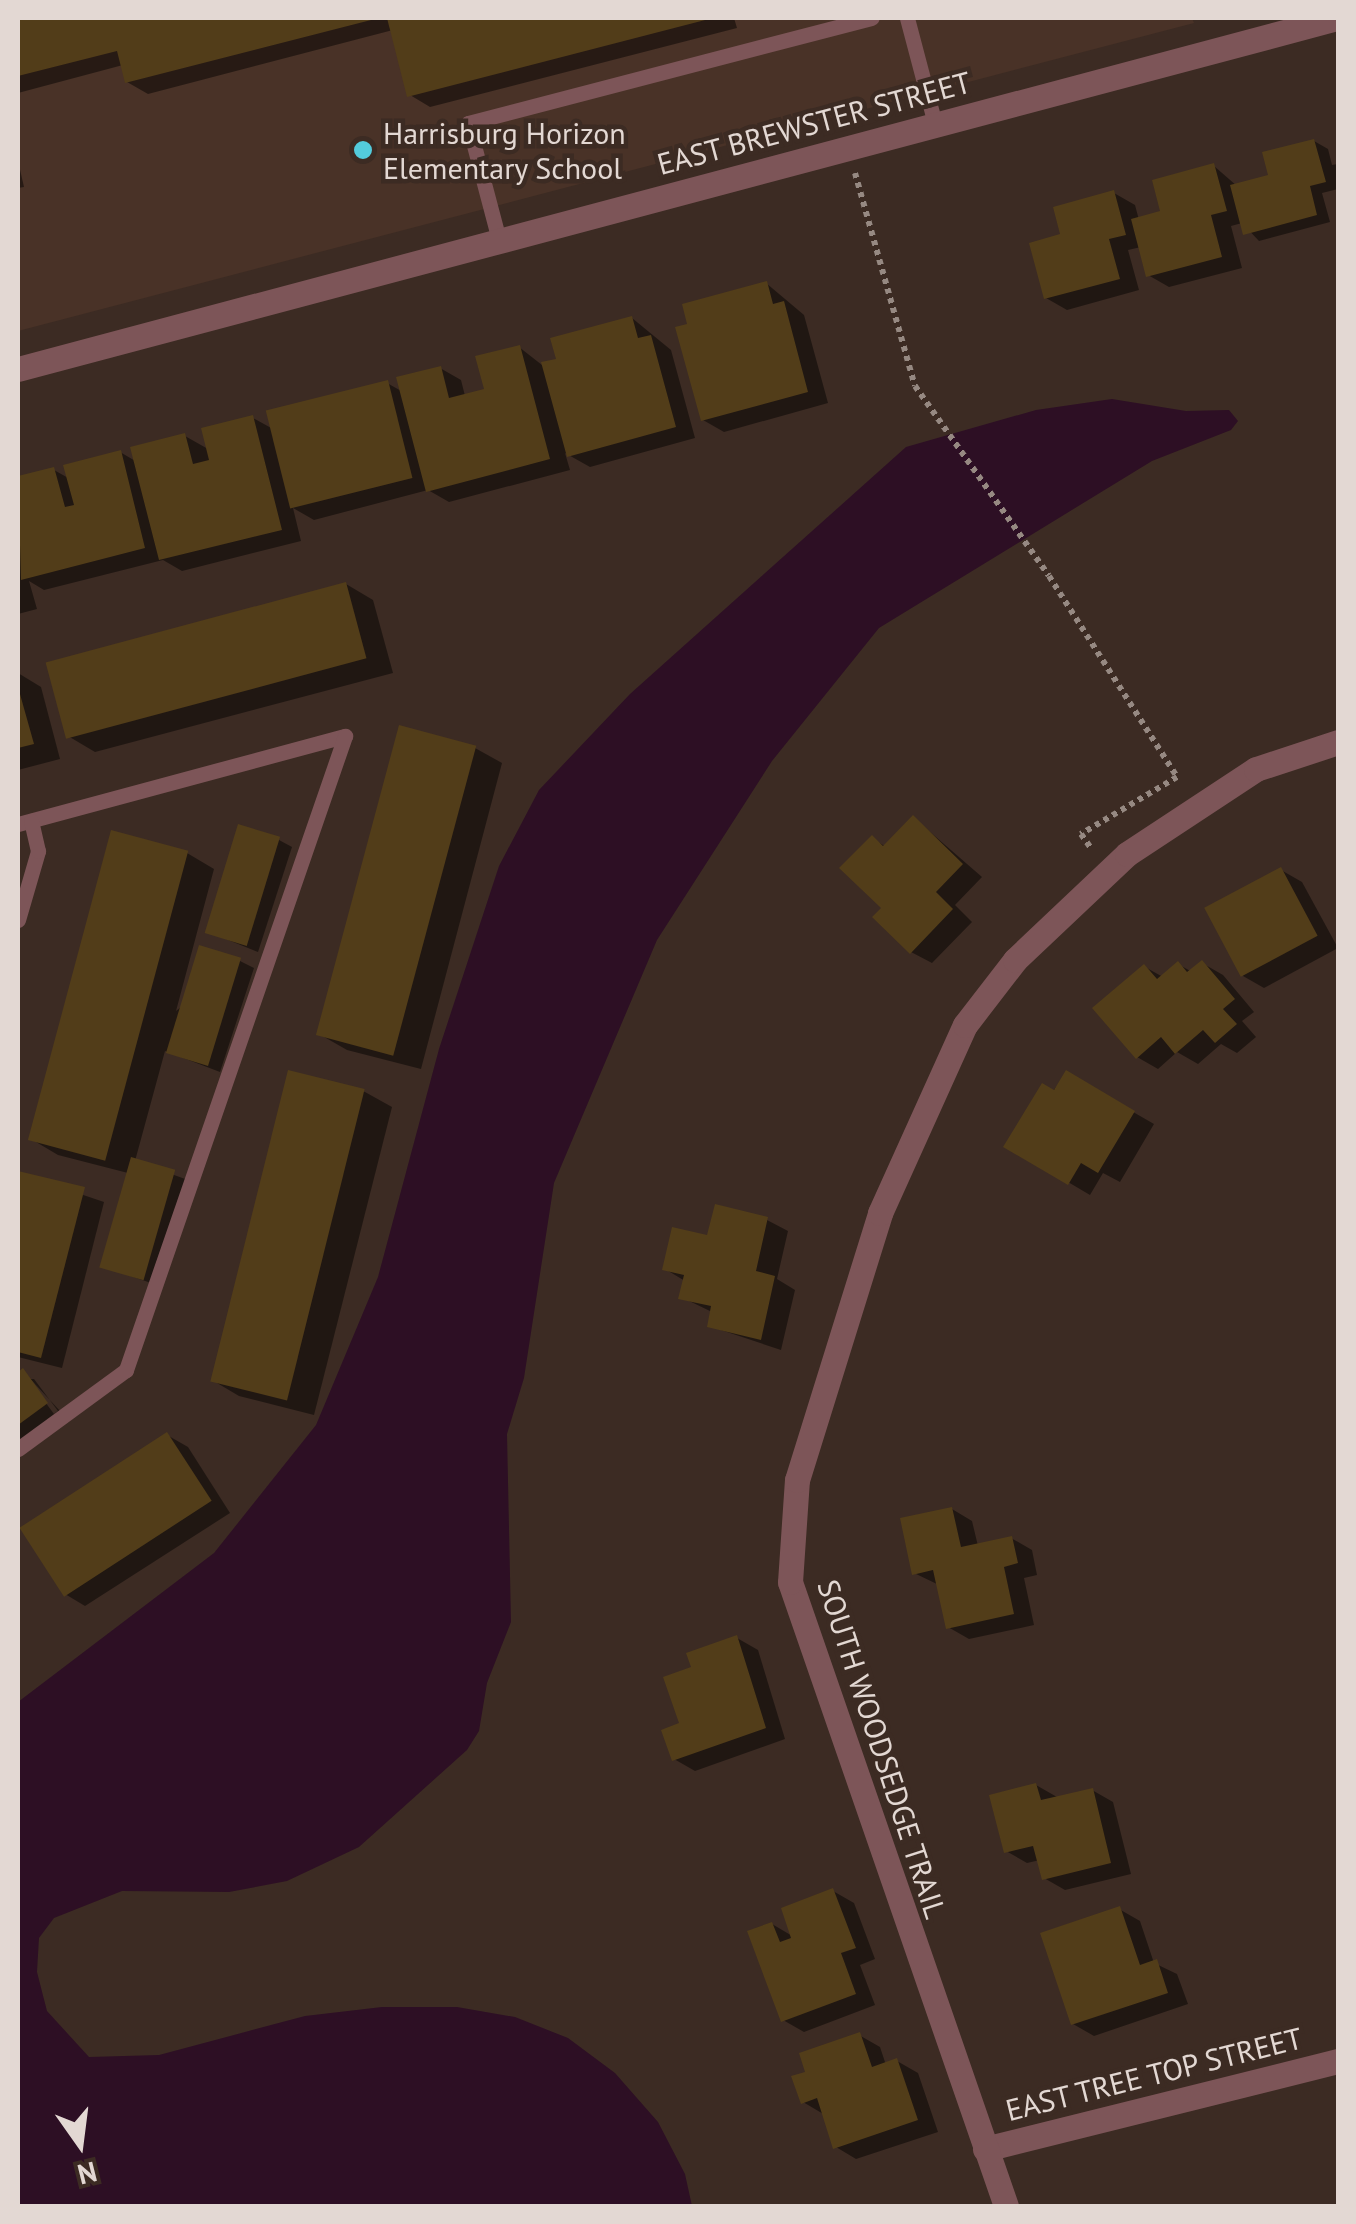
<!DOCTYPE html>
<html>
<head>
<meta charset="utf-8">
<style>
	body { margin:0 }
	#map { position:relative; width:1356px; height:2224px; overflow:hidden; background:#3c2b23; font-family:"PT Sans",sans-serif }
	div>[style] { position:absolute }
	.built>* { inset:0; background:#493227 }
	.water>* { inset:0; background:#2d0f24 }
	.shadow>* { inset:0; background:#0007 }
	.building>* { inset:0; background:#523d19; transform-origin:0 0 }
	.path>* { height:6px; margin-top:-3px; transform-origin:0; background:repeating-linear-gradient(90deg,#968982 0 5px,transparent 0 10px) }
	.lane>* { height:15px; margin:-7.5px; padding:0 7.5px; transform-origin:7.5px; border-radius:7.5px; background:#7d5558 }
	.street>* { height:25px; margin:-12.5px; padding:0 12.5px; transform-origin:12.5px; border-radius:12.5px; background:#7d5558 }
	.dots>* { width:28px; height:28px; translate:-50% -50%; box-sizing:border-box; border:5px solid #3c2b23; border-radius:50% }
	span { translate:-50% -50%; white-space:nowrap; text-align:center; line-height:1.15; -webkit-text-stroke:9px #3c2b23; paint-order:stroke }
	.street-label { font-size:30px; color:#e3d8d3 }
	.poi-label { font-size:30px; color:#e3d8d3 }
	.left { translate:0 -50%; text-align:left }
	.frame { position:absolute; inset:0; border:20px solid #e3d8d3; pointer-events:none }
	.north { position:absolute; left:30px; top:2094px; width:100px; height:100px; -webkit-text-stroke:8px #3c2b23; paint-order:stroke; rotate:166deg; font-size:28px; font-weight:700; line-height:40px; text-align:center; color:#e3d8d3 }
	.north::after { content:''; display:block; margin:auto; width:35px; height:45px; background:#e3d8d3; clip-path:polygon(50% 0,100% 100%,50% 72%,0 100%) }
</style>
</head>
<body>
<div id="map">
	<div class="built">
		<div style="clip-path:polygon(18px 18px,1192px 18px,1194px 23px,18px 331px)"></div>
	</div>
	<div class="water">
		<div style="clip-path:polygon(1112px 399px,1186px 411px,1229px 410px,1238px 421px,1231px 430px,1152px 461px,879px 628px,772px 761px,657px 940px,554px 1183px,524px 1378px,507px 1434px,511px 1622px,487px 1683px,479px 1731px,467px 1750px,359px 1847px,287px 1881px,229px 1892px,122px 1891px,54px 1918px,39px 1938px,37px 1972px,47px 2011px,89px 2057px,159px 2055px,305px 2016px,382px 2007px,457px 2007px,515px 2017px,568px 2038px,615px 2073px,658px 2122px,685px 2174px,692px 2206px,18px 2206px,18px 1702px,214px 1553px,316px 1425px,378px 1277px,439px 1049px,499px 866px,539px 790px,630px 694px,906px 447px,1036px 410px)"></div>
	</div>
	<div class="shadow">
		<div style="clip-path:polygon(18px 18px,734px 18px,737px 28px,430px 107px,410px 95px,393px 30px,148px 94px,127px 82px,123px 65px,18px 93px)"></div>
		<div style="clip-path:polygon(1314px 141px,1328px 149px,1332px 165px,1338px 164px,1338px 189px,1322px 193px,1330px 222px,1259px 241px,1242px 223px,1231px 226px,1242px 268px,1169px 287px,1148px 275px,1141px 247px,1128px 250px,1139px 290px,1067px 310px,1046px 298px,1063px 236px,1114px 193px,1135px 205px,1139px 220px,1163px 213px,1214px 166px,1237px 186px,1271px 176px)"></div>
		<div style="clip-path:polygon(18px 161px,24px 187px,18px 188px)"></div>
		<div style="clip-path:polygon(766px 283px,804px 315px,828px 403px,724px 432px,703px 420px)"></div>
		<div style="clip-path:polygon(632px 318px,671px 350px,695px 438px,590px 467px,565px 453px,570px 470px,449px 502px,428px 490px,314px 520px,293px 508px,301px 541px,182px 571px,163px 560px,44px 590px,29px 581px,37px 609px,18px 614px,18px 479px,54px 470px,70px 479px,120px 452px,137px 462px,185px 436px,208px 449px,253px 418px,273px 429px,387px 383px,403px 392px,440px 368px,461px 380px,465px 396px,487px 391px,519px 347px,542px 365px,559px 361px)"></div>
		<div style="clip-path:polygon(346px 584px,373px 600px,393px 673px,95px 752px,68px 736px)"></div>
		<div style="clip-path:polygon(18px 673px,41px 687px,60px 759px,18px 770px)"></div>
		<div style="clip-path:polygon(475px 748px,502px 763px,421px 1069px,347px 1050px,319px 1034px)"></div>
		<div style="clip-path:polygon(914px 818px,982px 877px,955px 905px,972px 922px,932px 963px,911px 952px,872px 838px,886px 847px)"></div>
		<div style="clip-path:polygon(279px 840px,292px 847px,258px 952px,206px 931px)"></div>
		<div style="clip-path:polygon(187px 853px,214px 869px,176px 1011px,240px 961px,254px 968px,220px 1072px,165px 1051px,135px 1161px,188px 1180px,157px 1285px,101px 1266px,128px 1173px,58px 1155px,31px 1139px)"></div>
		<div style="clip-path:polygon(1281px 870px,1302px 882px,1338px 948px,1264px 988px,1243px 976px)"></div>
		<div style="clip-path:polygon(1202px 963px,1223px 975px,1254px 1012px,1242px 1021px,1256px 1037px,1237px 1053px,1221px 1044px,1198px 1064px,1177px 1052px,1158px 1069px,1137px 1057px,1145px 967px,1163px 977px,1178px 964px,1192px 972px)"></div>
		<div style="clip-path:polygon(289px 1073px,365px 1092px,392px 1107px,314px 1415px,239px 1396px,212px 1380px)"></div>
		<div style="clip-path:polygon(1067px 1074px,1154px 1124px,1120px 1182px,1103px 1173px,1090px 1195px,1007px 1146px)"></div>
		<div style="clip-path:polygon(18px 1173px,104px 1202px,62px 1368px,18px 1357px)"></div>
		<div style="clip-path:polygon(767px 1220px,788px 1231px,777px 1279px,795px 1290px,781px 1350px,709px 1326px,712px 1312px,681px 1297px,685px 1281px,665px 1269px)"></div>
		<div style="clip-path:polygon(evenodd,23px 1371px,60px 1411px,18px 1442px,18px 1375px,23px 1371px,28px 1379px,34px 1379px,58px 1411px,54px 1414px,28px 1379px)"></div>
		<div style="clip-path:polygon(167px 1435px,188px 1447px,230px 1513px,85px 1606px,65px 1594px)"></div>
		<div style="clip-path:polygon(952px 1509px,972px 1521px,978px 1546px,1011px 1538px,1032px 1550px,1037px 1575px,1024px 1578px,1034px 1625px,969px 1639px,948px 1627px,939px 1585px,914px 1573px)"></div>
		<div style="clip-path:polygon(737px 1638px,758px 1650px,785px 1739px,695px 1771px,674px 1759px,694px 1668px)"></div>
		<div style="clip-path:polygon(1036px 1785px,1057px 1797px,1092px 1790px,1113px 1802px,1131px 1874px,1065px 1890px,1044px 1878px,1040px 1860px,1027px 1863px,1006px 1851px)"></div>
		<div style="clip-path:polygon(833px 1891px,854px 1903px,875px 1959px,860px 1965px,875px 2005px,804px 2032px,783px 2020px,772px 1924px,794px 1937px)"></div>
		<div style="clip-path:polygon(1119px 1909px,1140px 1921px,1154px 1963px,1177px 1974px,1188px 2004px,1094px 2036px,1073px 2024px)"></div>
		<div style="clip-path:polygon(859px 2035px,880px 2047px,886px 2065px,897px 2061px,918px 2073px,938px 2132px,856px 2159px,836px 2147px,825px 2115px,803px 2102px,809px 2073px)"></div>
	</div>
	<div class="building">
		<div style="clip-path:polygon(18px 18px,375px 18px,375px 19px,125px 83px,117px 51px,18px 76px)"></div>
		<div style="clip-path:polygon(387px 18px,709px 18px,709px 19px,407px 97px)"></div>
		<div style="clip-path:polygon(1314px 139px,1326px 182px,1310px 186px,1317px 215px,1243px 235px,1230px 185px,1268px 175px,1262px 152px)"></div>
		<div style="clip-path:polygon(1214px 163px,1227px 211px,1211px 215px,1222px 257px,1146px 277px,1131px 219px,1160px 211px,1152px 180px)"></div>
		<div style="clip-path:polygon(1114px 190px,1126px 235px,1109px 239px,1120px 279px,1044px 299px,1029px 243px,1060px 234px,1053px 207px)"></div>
		<div style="clip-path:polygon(767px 281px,773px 304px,784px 301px,808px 392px,701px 421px,675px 327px,687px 324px,682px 304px)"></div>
		<div style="clip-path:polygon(632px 316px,638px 338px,651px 335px,676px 427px,567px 457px,541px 362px,556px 359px,550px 338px)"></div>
		<div style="clip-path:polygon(520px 345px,550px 459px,426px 492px,396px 377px,441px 366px,449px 398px,484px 389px,475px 356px)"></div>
		<div style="left:388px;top:380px;width:101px;height:126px;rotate:76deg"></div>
		<div style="clip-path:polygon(253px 415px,282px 530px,159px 560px,130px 447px,185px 433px,193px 464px,209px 460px,201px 428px)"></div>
		<div style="clip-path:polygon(121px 450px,145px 548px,21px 580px,18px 476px,54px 467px,65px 507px,74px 505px,63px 465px)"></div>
		<div style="left:346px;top:582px;width:79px;height:311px;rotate:75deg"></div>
		<div style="clip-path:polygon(18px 687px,34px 744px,18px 748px)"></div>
		<div style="left:399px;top:725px;width:80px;height:321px;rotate:15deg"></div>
		<div style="clip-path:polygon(913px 815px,963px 864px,936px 892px,953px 909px,910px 954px,872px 917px,881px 908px,839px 868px,872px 835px,883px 846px)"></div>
		<div style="left:238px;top:824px;width:44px;height:114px;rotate:17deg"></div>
		<div style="left:111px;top:830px;width:80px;height:321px;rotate:15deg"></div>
		<div style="left:1281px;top:867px;width:78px;height:87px;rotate:62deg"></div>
		<div style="left:199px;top:945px;width:44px;height:113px;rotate:17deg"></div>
		<div style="clip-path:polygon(1202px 960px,1235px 999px,1223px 1009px,1237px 1024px,1215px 1043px,1203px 1030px,1175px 1054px,1161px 1037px,1136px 1059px,1092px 1008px,1144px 964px,1157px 979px,1178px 961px,1187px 972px)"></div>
		<div style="left:288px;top:1070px;width:79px;height:321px;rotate:14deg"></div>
		<div style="clip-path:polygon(1066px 1070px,1135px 1111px,1098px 1173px,1081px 1163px,1068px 1185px,1003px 1147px,1042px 1083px,1054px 1090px)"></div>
		<div style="left:131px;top:1157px;width:46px;height:115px;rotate:16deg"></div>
		<div style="clip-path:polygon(18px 1171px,85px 1187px,41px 1358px,18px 1352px)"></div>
		<div style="clip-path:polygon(715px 1204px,768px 1217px,756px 1271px,775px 1276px,761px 1340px,707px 1327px,711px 1306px,678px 1299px,684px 1275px,662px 1270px,672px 1227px,707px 1235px)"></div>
		<div style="clip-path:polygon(23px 1368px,48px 1403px,18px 1425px,18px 1372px)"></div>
		<div style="left:167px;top:1432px;width:82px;height:176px;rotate:57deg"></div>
		<div style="clip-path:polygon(952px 1507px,961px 1547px,1012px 1536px,1018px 1563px,1004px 1567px,1014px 1614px,946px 1629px,933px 1570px,912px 1575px,900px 1518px)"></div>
		<div style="clip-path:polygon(737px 1635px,766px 1728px,672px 1761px,661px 1730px,679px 1723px,663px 1677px,691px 1667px,686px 1653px)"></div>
		<div style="clip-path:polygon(1036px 1783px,1041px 1800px,1093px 1788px,1111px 1863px,1042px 1880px,1033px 1846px,1004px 1853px,989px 1795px)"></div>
		<div style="clip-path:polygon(833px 1888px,856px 1948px,841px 1953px,856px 1994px,781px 2022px,747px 1931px,772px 1922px,780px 1942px,791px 1938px,781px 1908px)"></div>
		<div style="clip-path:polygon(1120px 1906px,1140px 1965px,1157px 1959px,1168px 1993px,1071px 2025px,1040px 1933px)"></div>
		<div style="clip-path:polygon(860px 2032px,872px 2067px,897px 2058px,918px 2120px,833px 2149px,817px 2098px,801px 2104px,791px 2076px,805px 2072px,799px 2053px)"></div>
	</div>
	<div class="path">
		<div style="left:855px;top:173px;width:221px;rotate:74.3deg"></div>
		<div style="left:915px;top:386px;width:232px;rotate:54.8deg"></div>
		<div style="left:1049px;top:576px;width:238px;rotate:57.5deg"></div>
		<div style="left:1177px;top:777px;width:112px;rotate:149.3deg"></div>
		<div style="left:1081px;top:834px;width:19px;rotate:55deg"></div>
	</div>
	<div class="lane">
		<div style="left:907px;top:18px;width:110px;rotate:75.2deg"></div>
		<div style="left:499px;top:240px;width:121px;rotate:-104.8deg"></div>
		<div style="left:468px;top:123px;width:417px;rotate:-14.6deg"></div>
		<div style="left:18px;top:824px;width:339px;rotate:-15.1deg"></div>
		<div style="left:345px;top:736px;width:671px;rotate:109.06deg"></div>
		<div style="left:126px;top:1370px;width:134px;rotate:143.8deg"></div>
		<div style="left:18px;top:920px;width:72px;rotate:-73.8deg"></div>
		<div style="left:38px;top:851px;width:31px;rotate:-103deg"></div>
	</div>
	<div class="street">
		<div style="left:18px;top:369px;width:1365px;rotate:-14.9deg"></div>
		<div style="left:985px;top:2149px;width:364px;rotate:-14deg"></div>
		<div style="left:1006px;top:2206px;width:660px;rotate:-109.09deg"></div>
		<div style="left:790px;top:1582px;width:102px;rotate:-86.1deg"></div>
		<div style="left:797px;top:1480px;width:280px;rotate:-72.7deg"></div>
		<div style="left:880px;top:1213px;width:206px;rotate:-65.7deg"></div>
		<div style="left:965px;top:1025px;width:82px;rotate:-52.4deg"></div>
		<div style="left:1015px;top:960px;width:154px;rotate:-43.4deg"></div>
		<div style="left:1127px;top:854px;width:154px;rotate:-33.4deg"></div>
		<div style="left:1256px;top:769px;width:86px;rotate:-18.2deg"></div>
	</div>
	<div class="dots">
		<div style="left:363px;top:150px;background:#53cbdc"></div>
	</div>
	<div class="street-label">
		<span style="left:814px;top:123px;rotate:-15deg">EAST BREWSTER STREET</span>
		<span style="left:882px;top:1749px;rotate:72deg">SOUTH WOODSEDGE TRAIL</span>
		<span style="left:1154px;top:2074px;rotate:-14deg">EAST TREE TOP STREET</span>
	</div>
	<div class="poi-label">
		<span class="left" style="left:383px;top:150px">Harrisburg Horizon<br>Elementary School</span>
	</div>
	<div class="frame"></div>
	<div class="north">N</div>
</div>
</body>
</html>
